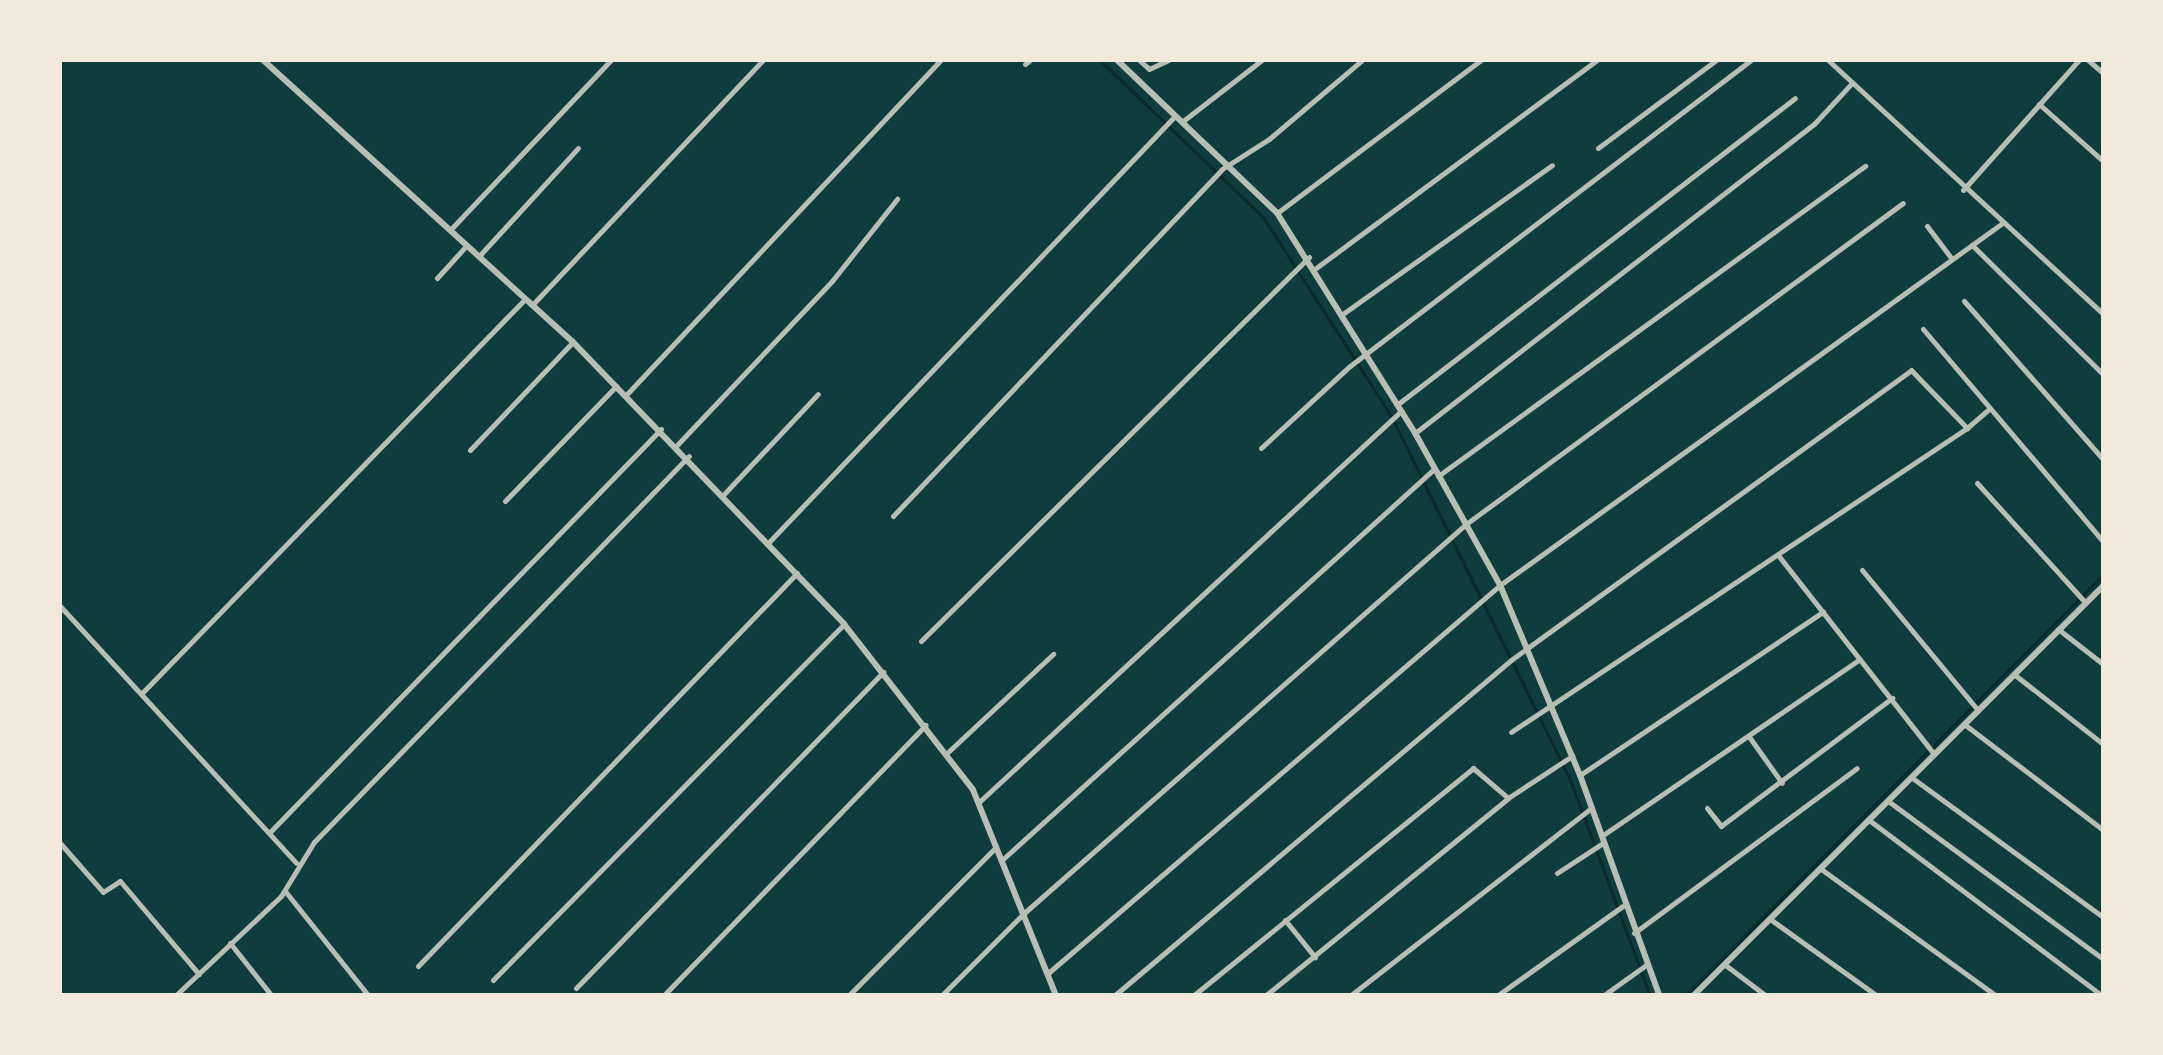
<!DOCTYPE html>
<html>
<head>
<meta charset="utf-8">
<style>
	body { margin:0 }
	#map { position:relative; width:2163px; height:1055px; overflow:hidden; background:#0f3d3e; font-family:"Fira Sans Condensed",sans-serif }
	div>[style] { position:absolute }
	.stream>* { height:2.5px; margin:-1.25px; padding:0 1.25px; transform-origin:1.25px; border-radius:1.25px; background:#0a2a2b }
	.minor>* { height:5px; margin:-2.5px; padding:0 2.5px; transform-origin:2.5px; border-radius:2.5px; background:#b8beb3 }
	.tertiary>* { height:6px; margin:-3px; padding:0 3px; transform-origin:3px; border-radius:3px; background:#b8beb3 }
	span { translate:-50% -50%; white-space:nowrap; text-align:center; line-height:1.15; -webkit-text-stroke:10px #f1e9da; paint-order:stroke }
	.frame { position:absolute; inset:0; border:62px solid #f1e9da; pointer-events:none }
</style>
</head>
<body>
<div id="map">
	<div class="stream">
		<div style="left:1100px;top:60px;width:228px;rotate:43.9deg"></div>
		<div style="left:1264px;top:218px;width:234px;rotate:57.2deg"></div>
		<div style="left:1391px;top:415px;width:408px;rotate:63.8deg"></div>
		<div style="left:1571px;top:781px;width:228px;rotate:69.7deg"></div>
		<div style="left:1686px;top:995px;width:592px;rotate:-45.21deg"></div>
	</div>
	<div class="minor">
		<div style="left:1139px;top:60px;width:13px;rotate:42deg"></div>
		<div style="left:1149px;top:69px;width:21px;rotate:-25deg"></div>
		<div style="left:1828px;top:60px;width:374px;rotate:42.7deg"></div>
		<div style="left:2088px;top:60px;width:20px;rotate:41deg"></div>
		<div style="left:1025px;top:64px;width:6px;rotate:-39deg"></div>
		<div style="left:2039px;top:104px;width:86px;rotate:41.7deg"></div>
		<div style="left:1183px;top:121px;width:100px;rotate:-37.7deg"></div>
		<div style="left:1598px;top:148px;width:147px;rotate:-36.7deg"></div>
		<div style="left:1963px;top:190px;width:174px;rotate:-48.3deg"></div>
		<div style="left:1277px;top:213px;width:255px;rotate:-36.9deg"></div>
		<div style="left:1927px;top:226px;width:41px;rotate:52.9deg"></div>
		<div style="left:451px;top:229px;width:233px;rotate:-46.6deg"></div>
		<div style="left:1972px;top:245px;width:184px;rotate:44.6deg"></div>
		<div style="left:480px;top:255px;width:145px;rotate:-47.5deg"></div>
		<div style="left:1316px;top:268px;width:350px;rotate:-36.5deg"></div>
		<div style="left:437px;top:278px;width:43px;rotate:-47.8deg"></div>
		<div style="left:1964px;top:301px;width:210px;rotate:48.7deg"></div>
		<div style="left:533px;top:304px;width:335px;rotate:-46.7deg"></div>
		<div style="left:1344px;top:313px;width:255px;rotate:-35.4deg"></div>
		<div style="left:1923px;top:329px;width:278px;rotate:49.7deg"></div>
		<div style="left:626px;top:395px;width:460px;rotate:-46.8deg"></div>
		<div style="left:1398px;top:404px;width:501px;rotate:-37.62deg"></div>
		<div style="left:1967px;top:428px;width:30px;rotate:-41deg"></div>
		<div style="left:1415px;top:433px;width:505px;rotate:-37.76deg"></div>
		<div style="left:1814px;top:124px;width:56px;rotate:-47.2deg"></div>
		<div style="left:677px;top:445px;width:226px;rotate:-46.6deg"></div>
		<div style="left:832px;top:281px;width:105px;rotate:-51.6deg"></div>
		<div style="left:1261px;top:448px;width:121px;rotate:-42.7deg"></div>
		<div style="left:1350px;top:366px;width:504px;rotate:-37.35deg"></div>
		<div style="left:470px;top:450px;width:149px;rotate:-46.4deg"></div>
		<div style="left:1438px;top:476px;width:528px;rotate:-35.98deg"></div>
		<div style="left:1977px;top:483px;width:161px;rotate:47.8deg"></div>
		<div style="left:724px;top:494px;width:137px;rotate:-46.8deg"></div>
		<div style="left:505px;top:501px;width:160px;rotate:-46deg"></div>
		<div style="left:893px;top:516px;width:478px;rotate:-46.5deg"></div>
		<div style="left:1222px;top:169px;width:56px;rotate:-32.6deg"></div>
		<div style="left:1269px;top:139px;width:122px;rotate:-40.3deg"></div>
		<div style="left:769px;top:542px;width:588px;rotate:-46.38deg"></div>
		<div style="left:1778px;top:555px;width:253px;rotate:51.9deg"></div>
		<div style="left:1862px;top:570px;width:182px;rotate:50.4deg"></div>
		<div style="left:60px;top:606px;width:349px;rotate:47.4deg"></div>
		<div style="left:2058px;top:629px;width:57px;rotate:37.9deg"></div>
		<div style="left:921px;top:641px;width:546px;rotate:-44.7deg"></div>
		<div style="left:2015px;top:675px;width:112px;rotate:38.1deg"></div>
		<div style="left:141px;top:694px;width:551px;rotate:-45.81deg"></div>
		<div style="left:1964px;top:724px;width:175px;rotate:37.3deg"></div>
		<div style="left:1750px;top:738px;width:55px;rotate:54.6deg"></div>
		<div style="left:948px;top:752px;width:144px;rotate:-43deg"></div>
		<div style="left:1580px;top:775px;width:293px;rotate:-33.9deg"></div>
		<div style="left:1911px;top:777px;width:238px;rotate:36.1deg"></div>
		<div style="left:1888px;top:801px;width:267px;rotate:36.3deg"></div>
		<div style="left:978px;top:803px;width:577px;rotate:-42.82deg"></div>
		<div style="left:1707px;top:808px;width:23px;rotate:52deg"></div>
		<div style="left:1721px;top:826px;width:214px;rotate:-36.8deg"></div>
		<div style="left:1869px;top:820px;width:291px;rotate:37deg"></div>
		<div style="left:269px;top:833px;width:563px;rotate:-45.86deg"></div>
		<div style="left:1603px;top:835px;width:311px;rotate:-34.4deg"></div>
		<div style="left:60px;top:843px;width:65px;rotate:48.7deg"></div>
		<div style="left:103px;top:892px;width:20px;rotate:-33deg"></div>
		<div style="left:120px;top:881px;width:122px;rotate:49.7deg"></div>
		<div style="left:1003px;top:859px;width:581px;rotate:-42.14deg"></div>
		<div style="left:1821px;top:869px;width:215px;rotate:35.9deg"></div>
		<div style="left:1557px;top:873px;width:55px;rotate:-33.1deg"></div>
		<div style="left:285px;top:891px;width:133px;rotate:51.4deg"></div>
		<div style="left:1770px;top:919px;width:130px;rotate:35.6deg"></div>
		<div style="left:1285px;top:920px;width:48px;rotate:51deg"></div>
		<div style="left:1634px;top:933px;width:277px;rotate:-36.5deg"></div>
		<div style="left:230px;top:943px;width:66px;rotate:51.7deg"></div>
		<div style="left:1724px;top:964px;width:51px;rotate:37.1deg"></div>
		<div style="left:418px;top:966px;width:546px;rotate:-46.04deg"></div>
		<div style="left:1047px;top:974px;width:597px;rotate:-40.65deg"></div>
		<div style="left:1500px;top:585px;width:618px;rotate:-35.77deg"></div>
		<div style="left:493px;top:980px;width:500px;rotate:-45.4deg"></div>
		<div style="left:576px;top:988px;width:441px;rotate:-45.8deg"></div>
		<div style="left:176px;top:995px;width:144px;rotate:-43.3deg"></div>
		<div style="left:281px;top:896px;width:63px;rotate:-58.6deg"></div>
		<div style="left:314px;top:842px;width:538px;rotate:-45.83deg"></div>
		<div style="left:664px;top:995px;width:376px;rotate:-45.9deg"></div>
		<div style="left:849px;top:995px;width:209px;rotate:-45.2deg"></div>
		<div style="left:942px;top:995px;width:115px;rotate:-45deg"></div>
		<div style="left:1023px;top:914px;width:590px;rotate:-41.36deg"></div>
		<div style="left:1466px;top:524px;width:542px;rotate:-36.3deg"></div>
		<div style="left:1115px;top:995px;width:519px;rotate:-40.23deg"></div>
		<div style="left:1511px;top:660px;width:494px;rotate:-35.9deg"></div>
		<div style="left:1911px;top:370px;width:81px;rotate:46deg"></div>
		<div style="left:1967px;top:428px;width:548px;rotate:146.31deg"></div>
		<div style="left:1194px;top:995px;width:360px;rotate:-39.1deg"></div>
		<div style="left:1473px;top:768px;width:46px;rotate:40.6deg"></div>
		<div style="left:1266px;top:995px;width:312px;rotate:-39.1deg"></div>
		<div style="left:1508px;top:798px;width:77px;rotate:-33.3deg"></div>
		<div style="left:1351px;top:995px;width:303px;rotate:-37.9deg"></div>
		<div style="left:1498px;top:995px;width:153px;rotate:-35.5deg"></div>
		<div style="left:1604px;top:995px;width:52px;rotate:-35.5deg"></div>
	</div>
	<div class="tertiary">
		<div style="left:263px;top:60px;width:419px;rotate:42.3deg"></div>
		<div style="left:573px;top:342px;width:391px;rotate:46.1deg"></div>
		<div style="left:844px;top:624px;width:210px;rotate:52.1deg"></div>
		<div style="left:973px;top:790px;width:221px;rotate:68deg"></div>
		<div style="left:1117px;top:60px;width:221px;rotate:43.7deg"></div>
		<div style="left:1277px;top:213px;width:260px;rotate:57.9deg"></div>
		<div style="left:1415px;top:433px;width:174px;rotate:60.8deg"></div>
		<div style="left:1500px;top:585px;width:206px;rotate:67.2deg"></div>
		<div style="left:1580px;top:775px;width:234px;rotate:70.2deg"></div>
		<div style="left:1694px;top:995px;width:578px;rotate:-45deg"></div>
	</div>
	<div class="frame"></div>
</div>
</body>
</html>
